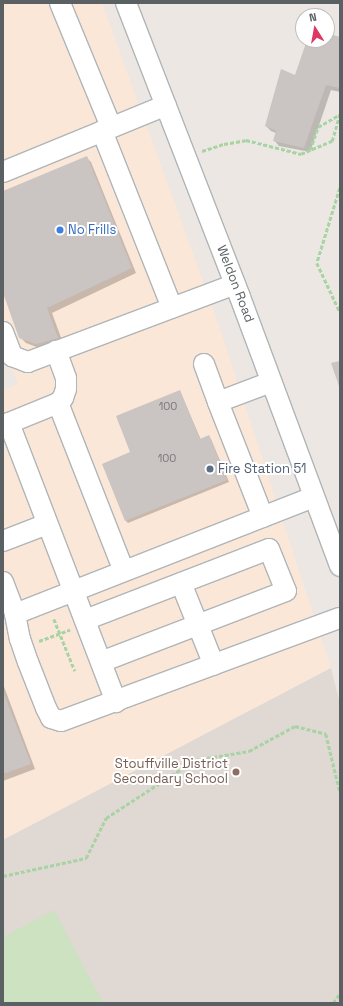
<!DOCTYPE html>
<html>
<head>
<meta charset="utf-8">
<style>
	body { margin:0 }
	#map { position:relative; width:343px; height:1006px; overflow:hidden; background:#ece7e2; font-family:"Space Grotesk",sans-serif }
	div>[style] { position:absolute }
	.commercial>* { inset:0; background:#fbe7d8 }
	.education>* { inset:0; background:#dfd8d3 }
	.green>* { inset:0; background:#cce2c0 }
	.shadow>* { inset:0; background:#0003 }
	.building>* { inset:0; background:#cac4c2 }
	.path>* { height:2.5px; margin-top:-1.25px; transform-origin:0; background:repeating-linear-gradient(90deg,#a8d3a4 0 4px,transparent 0 6px) }
	.roads { filter:drop-shadow(1px 0 #b0b5b7) drop-shadow(-1px 0 #b0b5b7) drop-shadow(0 1px #b0b5b7) drop-shadow(0 -1px #b0b5b7) }
	.minor>* { height:20px; margin:-10px; padding:0 10px; transform-origin:10px; border-radius:10px; background:#fff }
	.dots>* { width:11px; height:11px; translate:-50% -50%; box-sizing:border-box; border:2px solid #fff; border-radius:50% }
	span { translate:-50% -50%; white-space:nowrap; text-align:center; line-height:1.15; -webkit-text-stroke:4px #fff; paint-order:stroke }
	.number-label { font-size:11px; color:#77797a }
	.number-label span { -webkit-text-stroke-width:0 }
	.shop-label { font-size:13px; color:#366cbe }
	.left { translate:0 -50%; text-align:left }
	.street-label { font-size:13px; color:#5b6062 }
	.service-label { font-size:13px; color:#4e5e75 }
	.education-label { font-size:13px; color:#785e54 }
	.right { translate:-100% -50%; text-align:right }
	.frame { position:absolute; inset:0; border:4px solid #5b6062; pointer-events:none }
	.north { position:absolute; left:295px; top:8px; width:40px; height:40px; box-sizing:border-box; background:#fff; border:1px solid #bdbfc0; border-radius:50%; rotate:349deg; font-size:11px; font-weight:700; line-height:16px; text-align:center; color:#5b6062 }
	.north::after { content:''; display:block; margin:auto; width:14px; height:18px; background:#dd3863; clip-path:polygon(50% 0,100% 100%,50% 72%,0 100%) }
</style>
</head>
<body>
<div id="map">
	<div class="commercial">
		<div style="clip-path:polygon(3px 3px,102px 3px,215px 314px,331px 668px,3px 840px,3px 390px,18px 384px,3px 346px)"></div>
	</div>
	<div class="education">
		<div style="clip-path:polygon(331px 668px,340px 704px,340px 1003px,3px 1003px,3px 840px)"></div>
	</div>
	<div class="green">
		<div style="clip-path:polygon(54px 910px,103px 1003px,3px 1003px,3px 937px)"></div>
	</div>
	<div class="shadow">
		<div style="clip-path:polygon(327px 34px,340px 38px,340px 92px,331px 90px,310px 152px,279px 146px,274px 140px,276px 133px,271px 131px,266px 126px,295px 76px,309px 40px,327px 40px)"></div>
		<div style="clip-path:polygon(86px 157px,91px 162px,136px 273px,52px 313px,63px 343px,42px 349px,26px 343px,20px 337px,3px 291px,3px 193px)"></div>
		<div style="clip-path:polygon(180px 391px,201px 440px,209px 436px,211px 439px,229px 482px,128px 523px,126px 521px,132px 453px)"></div>
		<div style="clip-path:polygon(3px 684px,35px 769px,3px 781px)"></div>
	</div>
	<div class="building">
		<div style="clip-path:polygon(327px 33px,340px 37px,340px 88px,326px 85px,304px 148px,273px 141px,276px 131px,265px 126px,281px 69px,295px 75px,307px 40px,327px 40px)"></div>
		<div style="clip-path:polygon(87px 156px,132px 268px,47px 308px,58px 338px,36px 344px,19px 338px,3px 293px,3px 191px)"></div>
		<div style="clip-path:polygon(340px 361px,340px 389px,331px 363px)"></div>
		<div style="clip-path:polygon(180px 390px,200px 439px,209px 435px,227px 480px,125px 521px,102px 464px,130px 452px,116px 416px)"></div>
		<div style="clip-path:polygon(3px 691px,31px 764px,3px 774px)"></div>
	</div>
	<div class="path">
		<div style="left:310px;top:150px;width:24px;rotate:-71deg"></div>
		<div style="left:318px;top:127px;width:24px;rotate:-30deg"></div>
		<div style="left:202px;top:151px;width:23px;rotate:-18deg"></div>
		<div style="left:224px;top:144px;width:22px;rotate:-10deg"></div>
		<div style="left:246px;top:140px;width:57px;rotate:14.3deg"></div>
		<div style="left:301px;top:154px;width:34px;rotate:-23deg"></div>
		<div style="left:332px;top:141px;width:29px;rotate:-74deg"></div>
		<div style="left:340px;top:188px;width:78px;rotate:107deg"></div>
		<div style="left:317px;top:263px;width:54px;rotate:64.9deg"></div>
		<div style="left:54px;top:619px;width:56px;rotate:68deg"></div>
		<div style="left:39px;top:641px;width:33px;rotate:-20deg"></div>
		<div style="left:3px;top:876px;width:85px;rotate:-12.2deg"></div>
		<div style="left:86px;top:858px;width:45px;rotate:-63.4deg"></div>
		<div style="left:106px;top:818px;width:106px;rotate:-33.1deg"></div>
		<div style="left:195px;top:760px;width:55px;rotate:-9.5deg"></div>
		<div style="left:249px;top:751px;width:52px;rotate:-28.5deg"></div>
		<div style="left:295px;top:726px;width:32px;rotate:14deg"></div>
		<div style="left:326px;top:734px;width:60px;rotate:76.4deg"></div>
		<div style="left:333px;top:1003px;width:12px;rotate:-55deg"></div>
	</div>
	<div class="roads">
		<div class="minor">
			<div style="left:60px;top:3px;width:134px;rotate:67.6deg"></div>
			<div style="left:126px;top:3px;width:315px;rotate:68.8deg"></div>
			<div style="left:240px;top:297px;width:287px;rotate:69.6deg"></div>
			<div style="left:102px;top:131px;width:190px;rotate:68.4deg"></div>
			<div style="left:3px;top:172px;width:176px;rotate:-22.3deg"></div>
			<div style="left:3px;top:332px;width:26px;rotate:69deg"></div>
			<div style="left:12px;top:356px;width:17px;rotate:21deg"></div>
			<div style="left:28px;top:362px;width:221px;rotate:-20.6deg"></div>
			<div style="left:204px;top:364px;width:40px;rotate:69.8deg"></div>
			<div style="left:58px;top:403px;width:180px;rotate:68.6deg"></div>
			<div style="left:9px;top:423px;width:53px;rotate:-22.2deg"></div>
			<div style="left:58px;top:403px;width:7px;rotate:-45deg"></div>
			<div style="left:63px;top:398px;width:9px;rotate:-72deg"></div>
			<div style="left:66px;top:389px;width:11px;rotate:-90deg"></div>
			<div style="left:66px;top:378px;width:29px;rotate:-110deg"></div>
			<div style="left:3px;top:425px;width:6px;rotate:-18deg"></div>
			<div style="left:9px;top:423px;width:299px;rotate:69deg"></div>
			<div style="left:263px;top:517px;width:123px;rotate:-111.4deg"></div>
			<div style="left:218px;top:402px;width:57px;rotate:-20.7deg"></div>
			<div style="left:3px;top:541px;width:47px;rotate:-21.1deg"></div>
			<div style="left:3px;top:582px;width:34px;rotate:69deg"></div>
			<div style="left:15px;top:614px;width:25px;rotate:79deg"></div>
			<div style="left:20px;top:639px;width:24px;rotate:71deg"></div>
			<div style="left:28px;top:662px;width:49px;rotate:68.6deg"></div>
			<div style="left:46px;top:708px;width:11px;rotate:63deg"></div>
			<div style="left:51px;top:718px;width:10px;rotate:17deg"></div>
			<div style="left:61px;top:721px;width:297px;rotate:-20.3deg"></div>
			<div style="left:181px;top:583px;width:88px;rotate:68.1deg"></div>
			<div style="left:15px;top:614px;width:321px;rotate:-21.4deg"></div>
			<div style="left:85px;top:620px;width:197px;rotate:-21.1deg"></div>
			<div style="left:269px;top:549px;width:45px;rotate:68deg"></div>
			<div style="left:286px;top:591px;width:198px;rotate:159deg"></div>
		</div>
	</div>
	<div class="dots">
		<div style="left:60px;top:230px;background:#3f7fe0"></div>
		<div style="left:210px;top:469px;background:#5c6f8a"></div>
		<div style="left:236px;top:772px;background:#8d6e63"></div>
	</div>
	<div class="number-label">
		<span style="left:168px;top:406px">100</span>
		<span style="left:167px;top:458px">100</span>
	</div>
	<div class="shop-label">
		<span class="left" style="left:68px;top:230px">No Frills</span>
	</div>
	<div class="street-label">
		<span style="left:235px;top:284px;rotate:69deg">Weldon Road</span>
	</div>
	<div class="service-label">
		<span class="left" style="left:218px;top:469px">Fire Station 51</span>
	</div>
	<div class="education-label">
		<span class="right" style="left:228px;top:772px">Stouffville District<br>Secondary School</span>
	</div>
	<div class="frame"></div>
	<div class="north">N</div>
</div>
</body>
</html>
